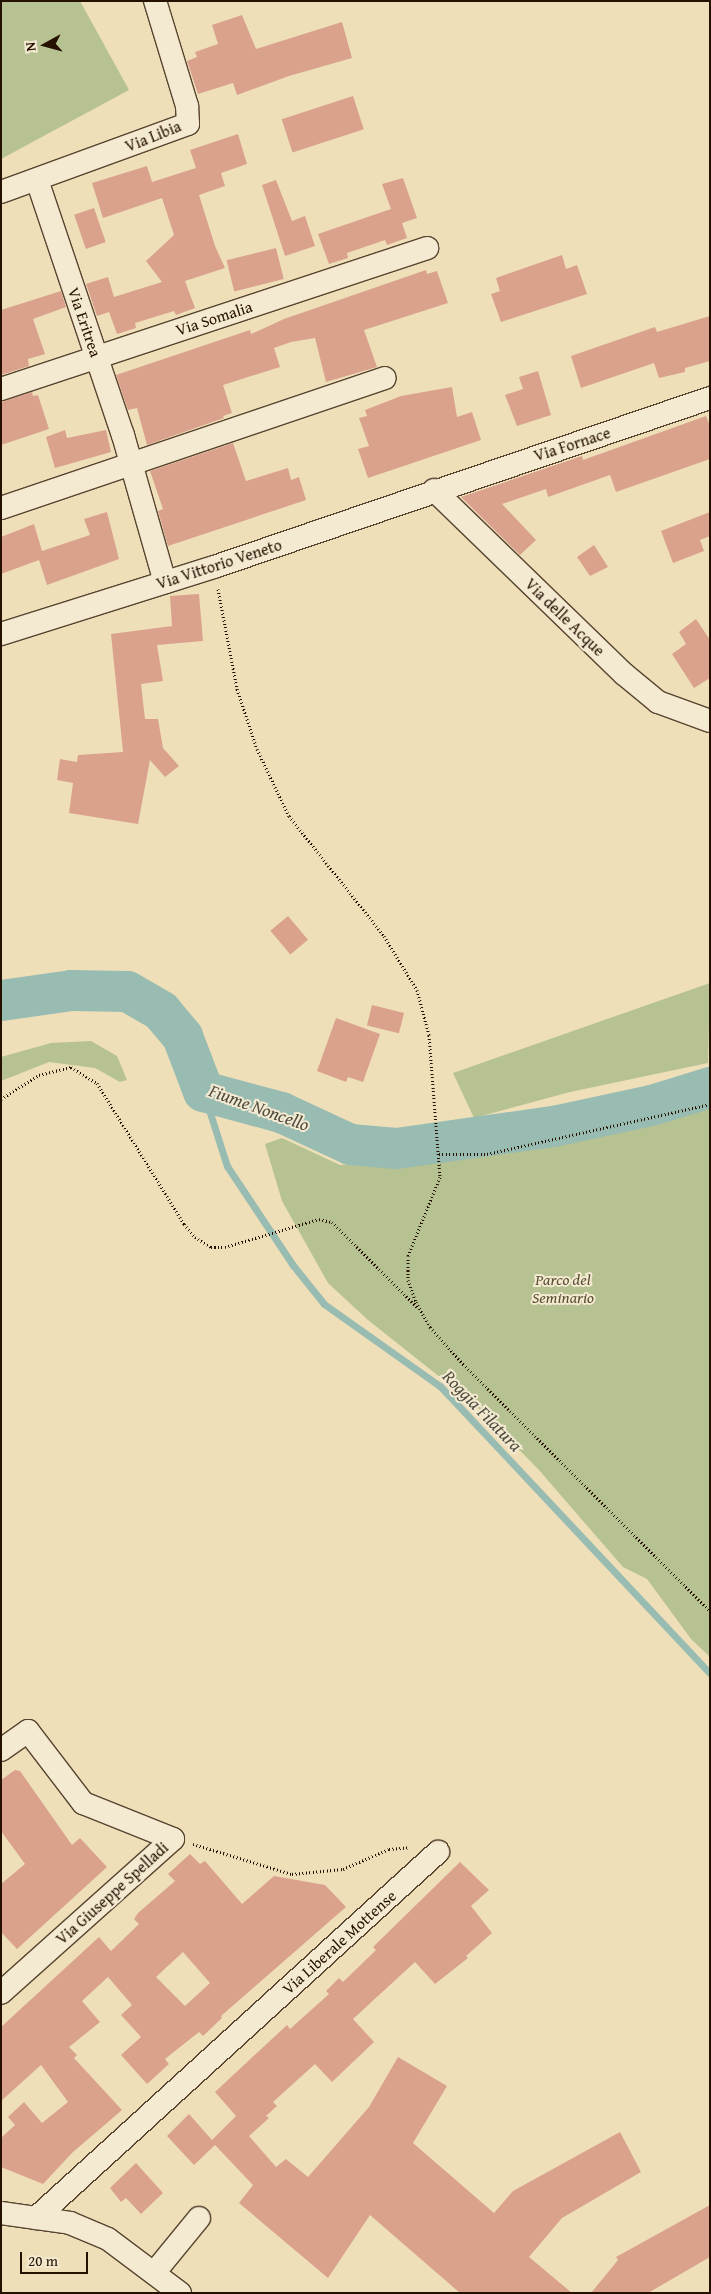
<!DOCTYPE html>
<html>
<head>
<meta charset="utf-8">
<style>
	body { margin:0 }
	#map { position:relative; width:711px; height:2294px; overflow:hidden; background:#eedfb9; font-family:"Gentium Book Plus",serif }
	div>[style] { position:absolute }
	.green>* { inset:0; background:#b6c291 }
	.stream>* { height:7px; margin:-3.5px; padding:0 3.5px; transform-origin:3.5px; border-radius:3.5px; background:#99bcb2 }
	.river>* { height:41px; margin:-20.5px; padding:0 20.5px; transform-origin:20.5px; border-radius:20.5px; background:#99bcb2 }
	.building>* { inset:0; background:#daa28d; transform-origin:0 0 }
	.path>* { height:3px; margin-top:-1.5px; transform-origin:0; background:repeating-linear-gradient(90deg,#261101 0 1px,transparent 0 3.5px) }
	.roads { filter:drop-shadow(1px 0 #58442f) drop-shadow(-1px 0 #58442f) drop-shadow(0 1px #58442f) drop-shadow(0 -1px #58442f) }
	.minor>* { height:22px; margin:-11px; padding:0 11px; transform-origin:11px; border-radius:11px; background:#f4ead2 }
	span { translate:-50% -50%; white-space:nowrap; text-align:center; line-height:1.15; -webkit-text-stroke:4px #f4ead2; paint-order:stroke }
	.street-label { font-size:16px; color:#261101 }
	.park-label { font-size:16px; color:#584f33; font-style:italic }
	.water-label { font-size:18px; color:#4e4d3f; font-style:italic }
	.frame { position:absolute; inset:0; border:2px solid #261101; pointer-events:none }
	.north { position:absolute; left:20px; top:20px; width:50px; height:50px; -webkit-text-stroke:4px #f4ead2; paint-order:stroke; rotate:263deg; font-size:14px; font-weight:700; line-height:20px; text-align:center; color:#261101 }
	.north::after { content:''; display:block; margin:auto; width:18px; height:22px; background:#261101; clip-path:polygon(50% 0,100% 100%,50% 72%,0 100%) }
	.scale { position:absolute; left:20px; top:2252px; width:68px; height:22px; box-sizing:border-box; border:2px solid #261101; border-top:0; padding-left:6px; font-size:15px; line-height:18px; white-space:nowrap; color:#261101; -webkit-text-stroke:4px #f4ead2; paint-order:stroke }
</style>
</head>
<body>
<div id="map">
	<div class="green">
		<div style="clip-path:polygon(1px 1px,80px 1px,129px 90px,1px 159px)"></div>
		<div style="clip-path:polygon(710px 983px,708px 1063px,570px 1092px,474px 1118px,453px 1073px)"></div>
		<div style="clip-path:polygon(91px 1041px,117px 1056px,127px 1080px,120px 1082px,95px 1068px,49px 1062px,1px 1081px,1px 1057px,51px 1043px)"></div>
		<div style="clip-path:polygon(710px 1104px,710px 1657px,691px 1639px,647px 1579px,623px 1567px,538px 1469px,475px 1405px,368px 1320px,328px 1283px,282px 1201px,265px 1144px,282px 1138px,340px 1165px,487px 1154px)"></div>
	</div>
	<div class="stream">
		<div style="left:203px;top:1091px;width:79px;rotate:72.3deg"></div>
		<div style="left:227px;top:1166px;width:118px;rotate:56.4deg"></div>
		<div style="left:292px;top:1264px;width:51px;rotate:51.3deg"></div>
		<div style="left:324px;top:1304px;width:142px;rotate:35.3deg"></div>
		<div style="left:440px;top:1386px;width:395px;rotate:46.8deg"></div>
	</div>
	<div class="river">
		<div style="left:1px;top:1000px;width:71px;rotate:-8.1deg"></div>
		<div style="left:71px;top:990px;width:56px;rotate:1deg"></div>
		<div style="left:127px;top:991px;width:39px;rotate:30deg"></div>
		<div style="left:161px;top:1011px;width:33px;rotate:50deg"></div>
		<div style="left:182px;top:1036px;width:59px;rotate:69.1deg"></div>
		<div style="left:203px;top:1091px;width:81px;rotate:15.1deg"></div>
		<div style="left:281px;top:1112px;width:76px;rotate:24.9deg"></div>
		<div style="left:350px;top:1144px;width:46px;rotate:5deg"></div>
		<div style="left:396px;top:1148px;width:159px;rotate:-8deg"></div>
		<div style="left:553px;top:1126px;width:100px;rotate:-12.1deg"></div>
		<div style="left:651px;top:1105px;width:62px;rotate:-17deg"></div>
	</div>
	<div class="building">
		<div style="clip-path:polygon(242px 15px,256px 49px,342px 22px,352px 58px,289px 76px,237px 95px,233px 83px,198px 94px,187px 61px,197px 57px,195px 52px,218px 44px,212px 25px)"></div>
		<div style="left:353px;top:96px;width:35px;height:75px;rotate:72deg"></div>
		<div style="clip-path:polygon(238px 134px,247px 164px,221px 173px,225px 186px,199px 195px,215px 246px,225px 268px,185px 281px,195px 308px,176px 315px,174px 311px,135px 323px,136px 328px,117px 334px,109px 312px,97px 316px,86px 284px,108px 277px,114px 297px,162px 282px,146px 261px,174px 235px,162px 198px,103px 218px,92px 183px,147px 166px,152px 182px,196px 168px,190px 150px)"></div>
		<div style="clip-path:polygon(403px 178px,417px 218px,402px 223px,407px 238px,387px 245px,385px 240px,347px 253px,348px 258px,329px 264px,318px 234px,391px 209px,382px 184px)"></div>
		<div style="clip-path:polygon(276px 180px,292px 221px,305px 216px,315px 246px,285px 256px,262px 185px)"></div>
		<div style="left:94px;top:208px;width:36px;height:21px;rotate:71deg"></div>
		<div style="left:276px;top:248px;width:32px;height:51px;rotate:76deg"></div>
		<div style="clip-path:polygon(562px 255px,566px 269px,577px 265px,587px 294px,501px 322px,491px 294px,500px 291px,496px 278px)"></div>
		<div style="clip-path:polygon(426px 270px,427px 274px,437px 271px,448px 303px,364px 330px,377px 367px,326px 382px,315px 338px,291px 342px,274px 348px,280px 367px,223px 385px,232px 413px,223px 416px,224px 418px,147px 445px,137px 408px,128px 410px,116px 375px,250px 330px,251px 334px,284px 319px)"></div>
		<div style="clip-path:polygon(61px 291px,66px 307px,33px 319px,45px 354px,28px 359px,29px 366px,1px 375px,1px 310px)"></div>
		<div style="clip-path:polygon(710px 316px,710px 361px,685px 368px,685px 372px,659px 378px,654px 363px,581px 388px,571px 356px,655px 327px,657px 332px)"></div>
		<div style="clip-path:polygon(538px 371px,551px 415px,517px 426px,505px 395px,523px 389px,519px 377px)"></div>
		<div style="clip-path:polygon(452px 387px,457px 417px,472px 412px,481px 440px,368px 478px,358px 449px,369px 446px,359px 418px,367px 416px,365px 410px,401px 396px)"></div>
		<div style="clip-path:polygon(32px 392px,33px 396px,38px 395px,49px 429px,1px 445px,1px 402px)"></div>
		<div style="clip-path:polygon(706px 416px,710px 426px,710px 459px,616px 492px,610px 475px,548px 497px,546px 489px,502px 504px,536px 540px,520px 555px,461px 497px,582px 456px,583px 460px)"></div>
		<div style="clip-path:polygon(65px 430px,67px 438px,106px 430px,111px 452px,55px 468px,46px 437px)"></div>
		<div style="clip-path:polygon(233px 443px,246px 481px,288px 468px,291px 480px,299px 477px,306px 500px,168px 546px,158px 511px,163px 509px,150px 471px)"></div>
		<div style="clip-path:polygon(107px 512px,119px 559px,47px 585px,39px 560px,1px 574px,1px 537px,34px 524px,42px 551px,90px 535px,84px 519px)"></div>
		<div style="clip-path:polygon(710px 512px,710px 536px,700px 540px,704px 551px,673px 563px,661px 531px)"></div>
		<div style="clip-path:polygon(594px 545px,608px 567px,590px 576px,577px 557px)"></div>
		<div style="clip-path:polygon(199px 594px,203px 641px,157px 645px,163px 681px,141px 684px,145px 719px,158px 719px,163px 748px,179px 766px,165px 777px,150px 760px,138px 824px,69px 813px,73px 783px,57px 780px,60px 759px,77px 762px,78px 755px,123px 752px,111px 634px,172px 626px,170px 596px)"></div>
		<div style="clip-path:polygon(696px 619px,710px 640px,710px 678px,694px 688px,672px 654px,686px 644px,679px 632px)"></div>
		<div style="left:288px;top:916px;width:31px;height:23px;rotate:50deg"></div>
		<div style="left:372px;top:1005px;width:33px;height:21px;rotate:14deg"></div>
		<div style="clip-path:polygon(336px 1018px,380px 1034px,363px 1082px,348px 1077px,346px 1082px,317px 1071px)"></div>
		<div style="clip-path:polygon(15px 1770px,20px 1771px,72px 1845px,80px 1838px,107px 1867px,17px 1949px,1px 1932px,1px 1884px,25px 1864px,1px 1831px,1px 1780px)"></div>
		<div style="clip-path:polygon(evenodd,190px 1854px,200px 1864px,205px 1861px,242px 1904px,274px 1876px,325px 1885px,346px 1907px,221px 2016px,222px 2018px,203px 2036px,199px 2032px,165px 2059px,169px 2064px,147px 2084px,121px 2055px,141px 2037px,121px 2015px,132px 2005px,108px 1977px,82px 2001px,100px 2022px,69px 2047px,77px 2055px,74px 2058px,122px 2110px,73px 2152px,43px 2184px,1px 2167px,1px 2138px,15px 2125px,8px 2117px,24px 2102px,42px 2123px,68px 2102px,41px 2065px,1px 2101px,1px 2027px,99px 1937px,111px 1951px,139px 1924px,134px 1919px,138px 1913px,175px 1881px,168px 1874px,190px 1854px,183px 1952px,210px 1983px,185px 2006px,156px 1977px,183px 1952px)"></div>
		<div style="clip-path:polygon(460px 1862px,489px 1890px,471px 1906px,492px 1933px,466px 1956px,468px 1958px,435px 1984px,415px 1962px,353px 2019px,374px 2042px,332px 2082px,315px 2064px,273px 2102px,277px 2106px,266px 2116px,269px 2118px,249px 2136px,276px 2167px,286px 2159px,308px 2177px,369px 2107px,398px 2057px,447px 2086px,413px 2143px,494px 2213px,513px 2191px,620px 2132px,641px 2172px,562px 2218px,529px 2257px,572px 2293px,460px 2293px,370px 2215px,328px 2278px,239px 2203px,253px 2185px,215px 2145px,194px 2165px,167px 2136px,189px 2114px,212px 2140px,236px 2116px,215px 2092px,287px 2025px,290px 2029px,329px 1994px,326px 1991px,339px 1978px,343px 1982px,376px 1950px,373px 1947px)"></div>
		<div style="clip-path:polygon(136px 2163px,163px 2193px,141px 2214px,126px 2198px,121px 2202px,110px 2188px)"></div>
		<div style="clip-path:polygon(710px 2205px,710px 2257px,648px 2293px,591px 2293px,618px 2260px,616px 2257px)"></div>
	</div>
	<div class="path">
		<div style="left:218px;top:589px;width:102px;rotate:79.2deg"></div>
		<div style="left:237px;top:689px;width:63px;rotate:71.6deg"></div>
		<div style="left:257px;top:749px;width:74px;rotate:64.5deg"></div>
		<div style="left:289px;top:816px;width:153px;rotate:51.6deg"></div>
		<div style="left:384px;top:936px;width:63px;rotate:58.6deg"></div>
		<div style="left:417px;top:990px;width:47px;rotate:75.1deg"></div>
		<div style="left:429px;top:1035px;width:142px;rotate:85.6deg"></div>
		<div style="left:440px;top:1177px;width:85px;rotate:112.1deg"></div>
		<div style="left:408px;top:1256px;width:24px;rotate:90deg"></div>
		<div style="left:408px;top:1280px;width:23px;rotate:70deg"></div>
		<div style="left:416px;top:1302px;width:29px;rotate:61deg"></div>
		<div style="left:430px;top:1327px;width:50px;rotate:48.3deg"></div>
		<div style="left:463px;top:1364px;width:349px;rotate:45deg"></div>
		<div style="left:1px;top:1099px;width:45px;rotate:-32.3deg"></div>
		<div style="left:39px;top:1075px;width:33px;rotate:-14deg"></div>
		<div style="left:71px;top:1067px;width:31px;rotate:32deg"></div>
		<div style="left:97px;top:1083px;width:166px;rotate:58.3deg"></div>
		<div style="left:184px;top:1224px;width:17px;rotate:50deg"></div>
		<div style="left:195px;top:1237px;width:19px;rotate:32deg"></div>
		<div style="left:211px;top:1247px;width:14px"></div>
		<div style="left:225px;top:1247px;width:98px;rotate:-16.6deg"></div>
		<div style="left:319px;top:1219px;width:13px;rotate:13deg"></div>
		<div style="left:332px;top:1222px;width:120px;rotate:45deg"></div>
		<div style="left:439px;top:1154px;width:48px"></div>
		<div style="left:487px;top:1154px;width:229px;rotate:-12.6deg"></div>
		<div style="left:193px;top:1844px;width:103px;rotate:16.9deg"></div>
		<div style="left:292px;top:1874px;width:51px;rotate:-5.6deg"></div>
		<div style="left:343px;top:1869px;width:50px;rotate:-23.5deg"></div>
		<div style="left:389px;top:1849px;width:21px;rotate:-5deg"></div>
	</div>
	<div class="roads">
		<div class="minor">
			<div style="left:37px;top:180px;width:269px;rotate:71.4deg"></div>
			<div style="left:123px;top:435px;width:153px;rotate:74.1deg"></div>
			<div style="left:1px;top:192px;width:199px;rotate:-20deg"></div>
			<div style="left:188px;top:124px;width:18px;rotate:-93deg"></div>
			<div style="left:187px;top:106px;width:110px;rotate:-106.9deg"></div>
			<div style="left:1px;top:389px;width:449px;rotate:-18.3deg"></div>
			<div style="left:434px;top:490px;width:264px;rotate:44.1deg"></div>
			<div style="left:624px;top:674px;width:44px;rotate:39.5deg"></div>
			<div style="left:658px;top:702px;width:55px;rotate:20.1deg"></div>
			<div style="left:1px;top:508px;width:405px;rotate:-18.7deg"></div>
			<div style="left:1px;top:634px;width:223px;rotate:-17.5deg"></div>
			<div style="left:214px;top:567px;width:524px;rotate:-18.82deg"></div>
			<div style="left:1px;top:1750px;width:33px;rotate:-35deg"></div>
			<div style="left:28px;top:1731px;width:91px;rotate:52.6deg"></div>
			<div style="left:83px;top:1803px;width:97px;rotate:21.8deg"></div>
			<div style="left:173px;top:1839px;width:231px;rotate:138.2deg"></div>
			<div style="left:1px;top:2213px;width:70px;rotate:8.2deg"></div>
			<div style="left:70px;top:2223px;width:41px;rotate:22.8deg"></div>
			<div style="left:108px;top:2239px;width:90px;rotate:36.9deg"></div>
			<div style="left:36px;top:2218px;width:544px;rotate:-42.32deg"></div>
			<div style="left:154px;top:2273px;width:71px;rotate:-50.7deg"></div>
		</div>
	</div>
	<div class="street-label">
		<span style="left:153px;top:136px;rotate:-22deg">Via Libia</span>
		<span style="left:214px;top:318px;rotate:-18deg">Via Somalia</span>
		<span style="left:85px;top:322px;rotate:71deg">Via Eritrea</span>
		<span style="left:572px;top:444px;rotate:-18deg">Via Fornace</span>
		<span style="left:219px;top:564px;rotate:-18deg">Via Vittorio Veneto</span>
		<span style="left:565px;top:617px;rotate:44deg">Via delle Acque</span>
		<span style="left:112px;top:1893px;rotate:-42deg">Via Giuseppe Spelladi</span>
		<span style="left:339px;top:1942px;rotate:-42deg">Via Liberale Mottense</span>
	</div>
	<div class="park-label">
		<span style="left:563px;top:1288px">Parco del<br>Seminario</span>
	</div>
	<div class="water-label">
		<span style="left:259px;top:1108px;rotate:20deg">Fiume Noncello</span>
		<span style="left:482px;top:1411px;rotate:46deg">Roggia Filatura</span>
	</div>
	<div class="frame"></div>
	<div class="north">N</div>
	<div class="scale">20 m</div>
</div>
</body>
</html>
